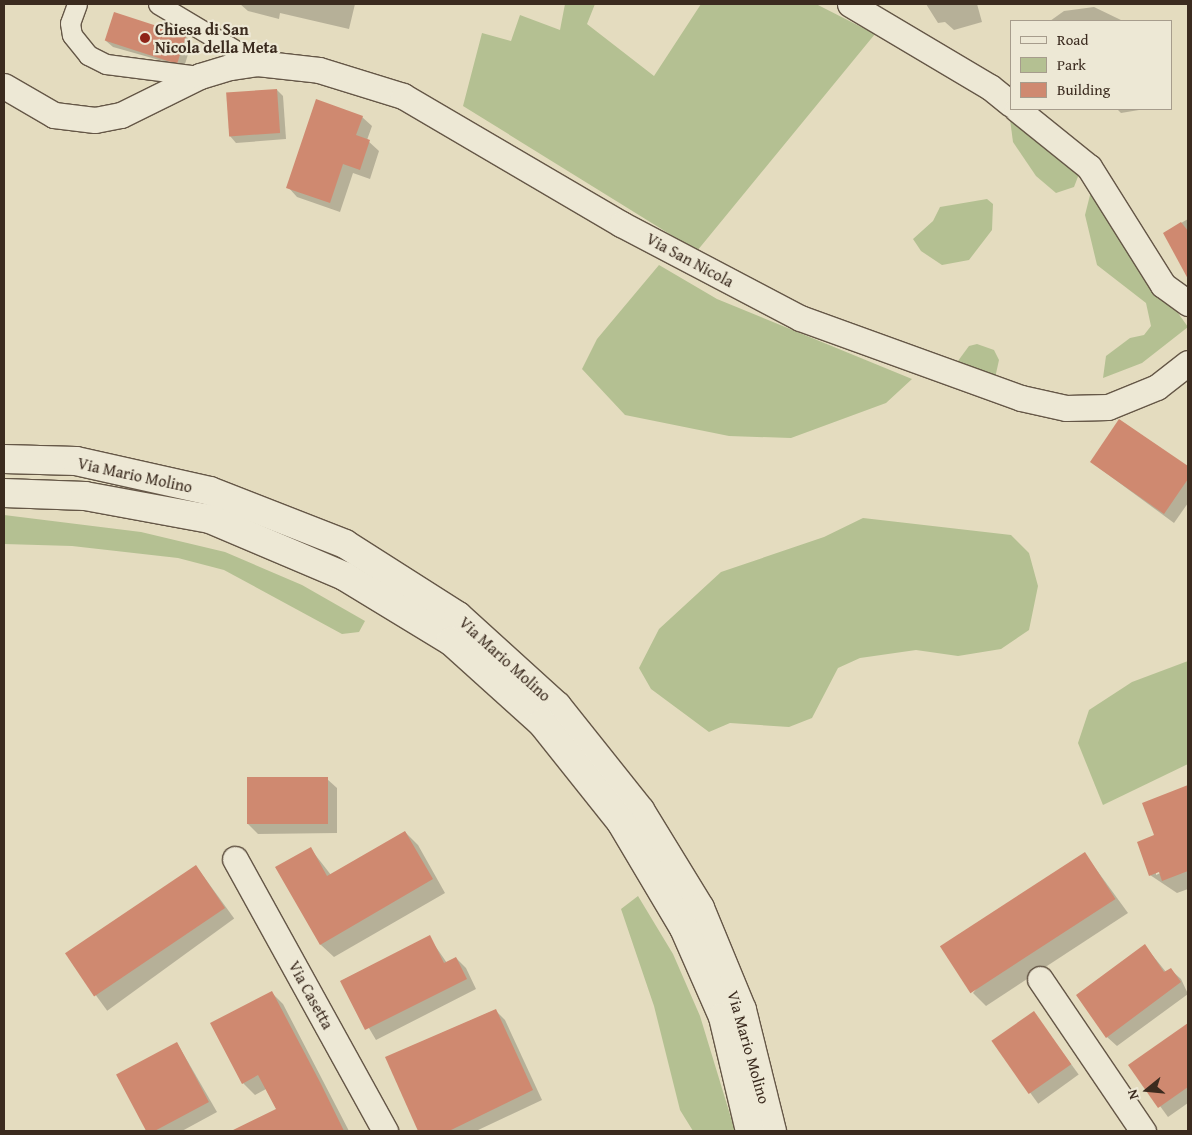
<!DOCTYPE html>
<html>
<head>
<meta charset="utf-8">
<style>
	body { margin:0 }
	#map { position:relative; width:1192px; height:1135px; overflow:hidden; background:#e4dcbf; font-family:"Gentium Book Plus",serif }
	div>[style] { position:absolute }
	.green>* { inset:0; background:#b4c092 }
	.shadow>* { inset:0; background:#0003; transform-origin:0 0 }
	.building>* { inset:0; background:#cf8970; transform-origin:0 0 }
	.roads { filter:drop-shadow(1px 0 #655747) drop-shadow(-1px 0 #655747) drop-shadow(0 1px #655747) drop-shadow(0 -1px #655747) }
	.pedestrian>* { height:19px; margin:-9.5px; padding:0 9.5px; transform-origin:9.5px; border-radius:9.5px; background:#ede8d5 }
	.minor>* { height:25px; margin:-12.5px; padding:0 12.5px; transform-origin:12.5px; border-radius:12.5px; background:#ede8d5 }
	.secondary>* { height:28px; margin:-14px; padding:0 14px; transform-origin:14px; border-radius:14px; background:#ede8d5 }
	.dots>* { width:14px; height:14px; translate:-50% -50%; box-sizing:border-box; border:2px solid #ede8d5; border-radius:50% }
	span { translate:-50% -50%; white-space:nowrap; text-align:center; line-height:1.15; -webkit-text-stroke:4.5px #ede8d5; paint-order:stroke }
	.poi-label { font-size:16px; color:#3b2b1f; font-weight:700 }
	.left { translate:0 -50%; text-align:left }
	.street-label { font-size:16px; color:#3b2b1f }
	.frame { position:absolute; inset:0; border:5px solid #3b2b1f; pointer-events:none }
	.legend { position:absolute; left:1010px; top:20px; width:162px; height:90px; box-sizing:border-box; background:#ede8d5; border:1px solid #a69c8c; margin:0; padding:6px 9px; list-style:none; font-size:15px; color:#3b2b1f }
	.legend li { display:flex; align-items:center; gap:10px; height:25px }
	.legend b { width:25px; border:1px solid #a69c8c }
	.north { position:absolute; left:1122px; top:1065px; width:50px; height:50px; -webkit-text-stroke:4px #ede8d5; paint-order:stroke; rotate:253deg; font-size:14px; font-weight:700; line-height:20px; text-align:center; color:#3b2b1f }
	.north::after { content:''; display:block; margin:auto; width:18px; height:22px; background:#3b2b1f; clip-path:polygon(50% 0,100% 100%,50% 72%,0 100%) }
</style>
</head>
<body>
<div id="map">
	<div class="green">
		<div style="clip-path:polygon(565px 4px,595px 4px,587px 24px,654px 76px,701px 4px,816px 4px,875px 34px,697px 251px,463px 106px,482px 33px,511px 41px,520px 15px,560px 30px)"></div>
		<div style="clip-path:polygon(1009px 112px,1079px 174px,1074px 187px,1056px 193px,1036px 176px,1013px 142px)"></div>
		<div style="clip-path:polygon(1091px 191px,1188px 327px,1142px 363px,1103px 378px,1106px 356px,1130px 338px,1144px 335px,1151px 326px,1146px 303px,1097px 265px,1085px 215px)"></div>
		<div style="clip-path:polygon(987px 199px,993px 204px,992px 230px,969px 260px,942px 265px,921px 251px,913px 239px,933px 221px,940px 207px)"></div>
		<div style="clip-path:polygon(659px 265px,717px 299px,912px 379px,886px 403px,791px 438px,729px 436px,625px 415px,582px 369px,597px 339px)"></div>
		<div style="clip-path:polygon(977px 344px,994px 350px,999px 360px,995px 378px,955px 365px,969px 346px)"></div>
		<div style="clip-path:polygon(4px 515px,141px 532px,225px 552px,302px 585px,365px 621px,359px 632px,342px 634px,224px 570px,178px 558px,72px 546px,4px 544px)"></div>
		<div style="clip-path:polygon(863px 518px,1011px 535px,1029px 553px,1038px 586px,1029px 630px,1001px 649px,958px 656px,916px 650px,860px 658px,838px 668px,812px 718px,789px 727px,730px 723px,709px 732px,651px 689px,639px 668px,659px 629px,721px 572px,824px 537px)"></div>
		<div style="clip-path:polygon(1188px 661px,1188px 764px,1103px 805px,1078px 743px,1089px 710px,1132px 682px)"></div>
		<div style="clip-path:polygon(638px 896px,673px 954px,700px 1016px,735px 1131px,693px 1131px,680px 1110px,654px 1006px,621px 909px)"></div>
	</div>
	<div class="shadow">
		<div style="clip-path:polygon(240px 4px,355px 4px,349px 29px,280px 13px,279px 19px,248px 11px)"></div>
		<div style="clip-path:polygon(926px 4px,977px 4px,982px 22px,954px 30px,945px 22px,938px 23px)"></div>
		<div style="clip-path:polygon(1094px 7px,1123px 21px,1050px 21px,1064px 11px)"></div>
		<div style="clip-path:polygon(185px 36px,192px 42px,184px 67px,113px 47px,106px 41px)"></div>
		<div style="clip-path:polygon(277px 90px,283px 96px,286px 139px,236px 143px,230px 136px)"></div>
		<div style="clip-path:polygon(1117px 109px,1145px 109px,1121px 113px)"></div>
		<div style="clip-path:polygon(362px 117px,372px 126px,367px 140px,379px 151px,370px 179px,353px 173px,340px 212px,297px 197px,288px 187px)"></div>
		<div style="clip-path:polygon(1188px 219px,1188px 270px,1164px 233px)"></div>
		<div style="clip-path:polygon(1120px 420px,1188px 468px,1188px 503px,1174px 523px,1091px 462px)"></div>
		<div style="clip-path:polygon(327px 779px,337px 788px,337px 833px,258px 834px,248px 824px)"></div>
		<div style="clip-path:polygon(evenodd,1188px 787px,1188px 889px,1177px 893px,1150px 875px,1156px 836px,1144px 804px,1188px 787px,1165px 871px,1156px 875px,1156px 872px,1165px 871px)"></div>
		<div style="clip-path:polygon(405px 832px,418px 845px,445px 893px,334px 957px,321px 945px,310px 848px,331px 875px)"></div>
		<div style="clip-path:polygon(1085px 854px,1128px 913px,986px 1006px,973px 993px)"></div>
		<div style="left:196px;top:866px;width:65px;height:157px;rotate:54deg"></div>
		<div style="clip-path:polygon(429px 937px,447px 963px,456px 958px,466px 968px,476px 989px,376px 1040px,341px 981px)"></div>
		<div style="clip-path:polygon(1145px 946px,1166px 972px,1171px 970px,1181px 979px,1188px 994px,1117px 1046px,1107px 1037px)"></div>
		<div style="clip-path:polygon(271px 992px,283px 1004px,349px 1131px,234px 1131px,277px 1110px,266px 1089px,255px 1095px,243px 1083px)"></div>
		<div style="clip-path:polygon(495px 1010px,505px 1020px,542px 1100px,476px 1131px,421px 1131px,387px 1057px)"></div>
		<div style="left:1034px;top:1013px;width:76px;height:50px;rotate:54deg"></div>
		<div style="clip-path:polygon(1188px 1025px,1188px 1103px,1168px 1117px,1130px 1065px)"></div>
		<div style="clip-path:polygon(177px 1043px,217px 1112px,182px 1131px,150px 1131px,118px 1075px)"></div>
	</div>
	<div class="building">
		<div style="left:114px;top:12px;width:76px;height:30px;rotate:18deg"></div>
		<div style="left:277px;top:89px;width:44px;height:51px;rotate:86deg"></div>
		<div style="clip-path:polygon(316px 99px,363px 116px,356px 135px,370px 140px,360px 170px,343px 164px,330px 203px,286px 188px)"></div>
		<div style="clip-path:polygon(1181px 222px,1188px 231px,1188px 279px,1163px 233px)"></div>
		<div style="clip-path:polygon(1119px 419px,1188px 466px,1188px 479px,1164px 514px,1090px 462px)"></div>
		<div style="left:328px;top:777px;width:47px;height:81px;rotate:90deg"></div>
		<div style="clip-path:polygon(1188px 785px,1188px 871px,1162px 881px,1159px 872px,1149px 876px,1137px 842px,1154px 835px,1142px 803px)"></div>
		<div style="clip-path:polygon(405px 831px,433px 879px,320px 945px,275px 867px,311px 847px,327px 876px)"></div>
		<div style="left:1085px;top:852px;width:56px;height:173px;rotate:57deg"></div>
		<div style="left:196px;top:865px;width:52px;height:158px;rotate:56deg"></div>
		<div style="clip-path:polygon(430px 935px,444px 963px,456px 957px,467px 979px,365px 1030px,340px 981px)"></div>
		<div style="clip-path:polygon(1145px 944px,1164px 972px,1171px 968px,1181px 982px,1106px 1038px,1076px 995px)"></div>
		<div style="clip-path:polygon(272px 991px,321px 1084px,344px 1131px,231px 1131px,276px 1109px,258px 1075px,242px 1084px,210px 1023px)"></div>
		<div style="clip-path:polygon(496px 1009px,533px 1090px,449px 1131px,418px 1131px,385px 1057px)"></div>
		<div style="left:1034px;top:1011px;width:65px;height:52px;rotate:55deg"></div>
		<div style="clip-path:polygon(1188px 1023px,1188px 1087px,1158px 1108px,1128px 1065px)"></div>
		<div style="left:177px;top:1042px;width:68px;height:69px;rotate:62deg"></div>
	</div>
	<div class="roads">
		<div class="pedestrian">
			<div style="left:77px;top:4px;width:20px;rotate:110deg"></div>
			<div style="left:70px;top:23px;width:12px;rotate:81deg"></div>
			<div style="left:72px;top:35px;width:26px;rotate:51deg"></div>
			<div style="left:88px;top:55px;width:20px;rotate:27deg"></div>
			<div style="left:106px;top:64px;width:95px;rotate:7.3deg"></div>
			<div style="left:158px;top:4px;width:115px;rotate:30.8deg"></div>
		</div>
		<div class="minor">
			<div style="left:850px;top:4px;width:163px;rotate:30.7deg"></div>
			<div style="left:990px;top:87px;width:27px;rotate:39deg"></div>
			<div style="left:4px;top:86px;width:58px;rotate:30.1deg"></div>
			<div style="left:54px;top:115px;width:41px;rotate:7deg"></div>
			<div style="left:95px;top:120px;width:26px;rotate:-11deg"></div>
			<div style="left:121px;top:115px;width:88px;rotate:-26.3deg"></div>
			<div style="left:200px;top:76px;width:31px;rotate:-17deg"></div>
			<div style="left:230px;top:67px;width:27px;rotate:-8deg"></div>
			<div style="left:257px;top:63px;width:62px;rotate:6.4deg"></div>
			<div style="left:319px;top:70px;width:88px;rotate:17.2deg"></div>
			<div style="left:403px;top:96px;width:253px;rotate:30.4deg"></div>
			<div style="left:621px;top:224px;width:202px;rotate:27.7deg"></div>
			<div style="left:800px;top:318px;width:235px;rotate:19.9deg"></div>
			<div style="left:1021px;top:398px;width:46px;rotate:12.5deg"></div>
			<div style="left:1066px;top:408px;width:42px;rotate:-1.4deg"></div>
			<div style="left:1108px;top:407px;width:53px;rotate:-22.2deg"></div>
			<div style="left:1157px;top:387px;width:39px;rotate:-38deg"></div>
			<div style="left:1017px;top:109px;width:92px;rotate:38.9deg"></div>
			<div style="left:1089px;top:167px;width:139px;rotate:57.9deg"></div>
			<div style="left:1163px;top:285px;width:31px;rotate:36deg"></div>
			<div style="left:235px;top:859px;width:311px;rotate:61.1deg"></div>
			<div style="left:1040px;top:979px;width:184px;rotate:55.9deg"></div>
		</div>
		<div class="secondary">
			<div style="left:4px;top:459px;width:72px;rotate:1.6deg"></div>
			<div style="left:76px;top:461px;width:137px;rotate:12.6deg"></div>
			<div style="left:210px;top:491px;width:145px;rotate:21.4deg"></div>
			<div style="left:345px;top:544px;width:134px;rotate:32.5deg"></div>
			<div style="left:458px;top:616px;width:134px;rotate:42.3deg"></div>
			<div style="left:557px;top:706px;width:133px;rotate:51.4deg"></div>
			<div style="left:640px;top:810px;width:115px;rotate:58.5deg"></div>
			<div style="left:700px;top:908px;width:110px;rotate:67.6deg"></div>
			<div style="left:742px;top:1010px;width:125px;rotate:76.1deg"></div>
			<div style="left:4px;top:493px;width:81px;rotate:2.1deg"></div>
			<div style="left:85px;top:496px;width:127px;rotate:10.4deg"></div>
			<div style="left:210px;top:519px;width:146px;rotate:23deg"></div>
			<div style="left:344px;top:576px;width:125px;rotate:31.3deg"></div>
			<div style="left:451px;top:641px;width:122px;rotate:42deg"></div>
			<div style="left:542px;top:723px;width:127px;rotate:51.4deg"></div>
			<div style="left:621px;top:822px;width:123px;rotate:59.3deg"></div>
			<div style="left:684px;top:928px;width:97px;rotate:66.3deg"></div>
			<div style="left:723px;top:1017px;width:117px;rotate:76.7deg"></div>
		</div>
	</div>
	<div class="dots">
		<div style="left:145px;top:38px;background:#8f2418"></div>
	</div>
	<div class="poi-label">
		<span class="left" style="left:155px;top:38px">Chiesa di San<br>Nicola della Meta</span>
	</div>
	<div class="street-label">
		<span style="left:690px;top:260px;rotate:28deg">Via San Nicola</span>
		<span style="left:135px;top:475px;rotate:12deg">Via Mario Molino</span>
		<span style="left:505px;top:659px;rotate:42deg">Via Mario Molino</span>
		<span style="left:311px;top:995px;rotate:61deg">Via Casetta</span>
		<span style="left:749px;top:1047px;rotate:74deg">Via Mario Molino</span>
	</div>
	<div class="frame"></div>
	<ul class="legend">
	<li><b style="height:6px;background:#ede8d5"></b>Road</li>
	<li><b style="height:14px;background:#b4c092"></b>Park</li>
	<li><b style="height:14px;background:#cf8970"></b>Building</li>
	</ul>
	<div class="north">N</div>
</div>
</body>
</html>
